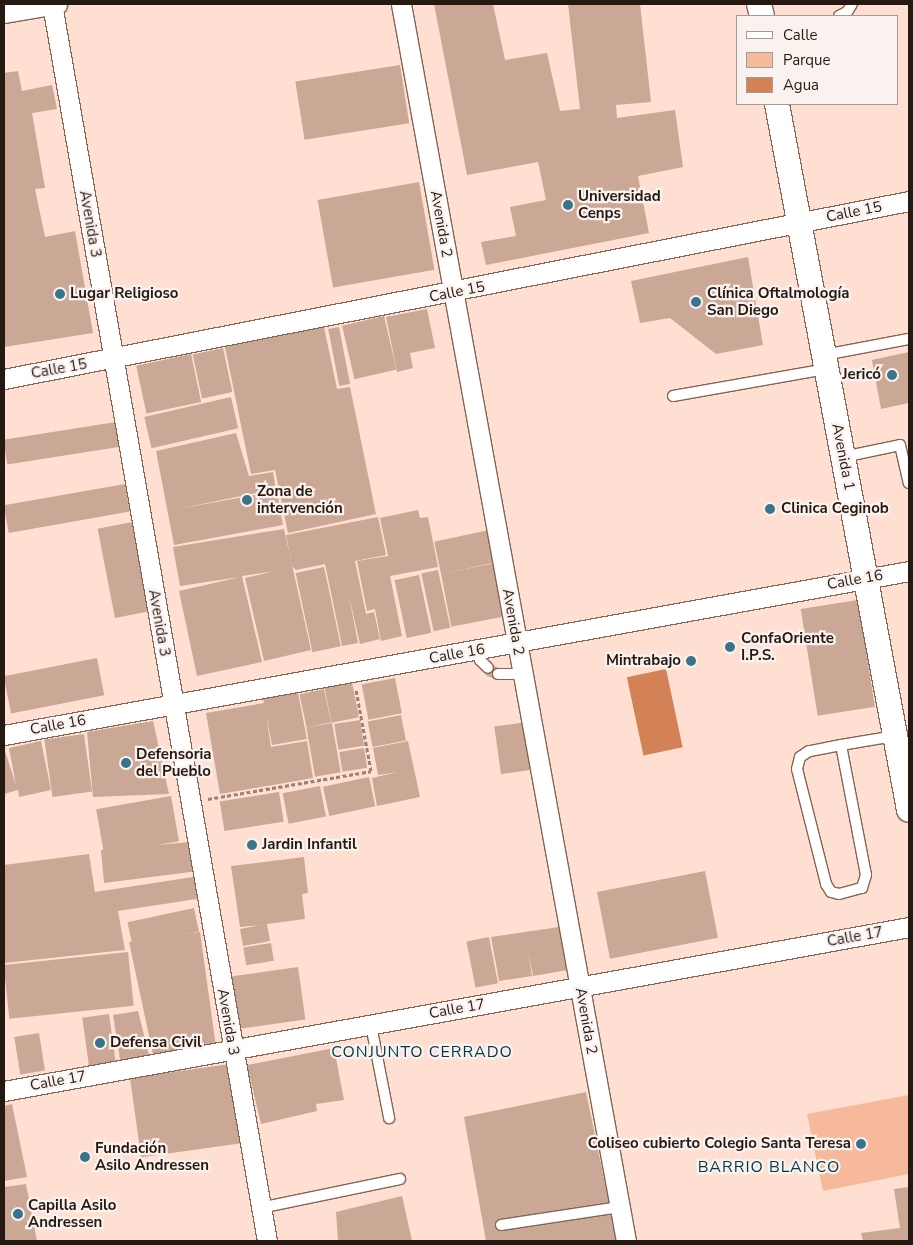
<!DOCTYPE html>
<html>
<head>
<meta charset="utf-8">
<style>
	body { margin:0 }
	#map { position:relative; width:913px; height:1245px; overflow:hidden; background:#fedfd1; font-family:"Nunito Sans",sans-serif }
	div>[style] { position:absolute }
	.green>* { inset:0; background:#f6b99b }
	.water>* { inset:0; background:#d38156; transform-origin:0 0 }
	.building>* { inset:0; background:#cba795; transform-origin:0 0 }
	.path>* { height:3px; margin-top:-1.5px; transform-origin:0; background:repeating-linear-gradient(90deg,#988177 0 4px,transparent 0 6.5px) }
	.roads { filter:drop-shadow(1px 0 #856454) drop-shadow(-1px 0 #856454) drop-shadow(0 1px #856454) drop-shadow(0 -1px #856454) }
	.service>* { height:10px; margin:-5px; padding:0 5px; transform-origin:5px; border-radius:5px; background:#fff }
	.minor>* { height:19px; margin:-9.5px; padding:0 9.5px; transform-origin:9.5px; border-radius:9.5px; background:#fff }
	.tertiary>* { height:24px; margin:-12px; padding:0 12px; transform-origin:12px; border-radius:12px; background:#fff }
	.dots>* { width:14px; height:14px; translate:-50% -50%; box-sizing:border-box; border:2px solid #faf2ee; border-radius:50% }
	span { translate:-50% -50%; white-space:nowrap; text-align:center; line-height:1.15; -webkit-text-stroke:4.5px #faf2ee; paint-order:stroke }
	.poi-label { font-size:15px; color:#261912; font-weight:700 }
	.left { translate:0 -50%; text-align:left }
	.right { translate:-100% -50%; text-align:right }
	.street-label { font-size:15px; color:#261912 }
	.neighbourhood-label { font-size:16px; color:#02384a; letter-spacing:1px }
	.frame { position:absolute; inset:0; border:5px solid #261912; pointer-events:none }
	.legend { position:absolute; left:736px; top:15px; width:162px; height:90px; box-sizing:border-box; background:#faf2ee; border:1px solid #a59b96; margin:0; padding:6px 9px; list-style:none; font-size:15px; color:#261912 }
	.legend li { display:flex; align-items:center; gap:10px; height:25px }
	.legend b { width:25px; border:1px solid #a59b96 }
</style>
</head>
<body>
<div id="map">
	<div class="green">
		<div style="clip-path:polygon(909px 1095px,909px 1174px,823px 1191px,807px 1114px)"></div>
	</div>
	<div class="water">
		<div style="left:666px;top:669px;width:80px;height:40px;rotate:78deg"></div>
	</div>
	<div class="building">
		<div style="clip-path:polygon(434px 4px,493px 4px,505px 60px,547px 53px,560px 111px,580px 109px,568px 4px,640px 4px,651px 102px,616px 105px,617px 118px,675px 110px,683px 167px,638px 176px,649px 233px,486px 265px,481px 242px,516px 236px,510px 207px,546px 200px,538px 162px,467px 175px)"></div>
		<div style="left:400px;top:65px;width:59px;height:106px;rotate:81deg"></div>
		<div style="clip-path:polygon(18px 71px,22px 91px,52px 85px,57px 109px,32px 113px,45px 188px,35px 189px,45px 237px,75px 231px,93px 333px,4px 347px,4px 73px)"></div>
		<div style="left:419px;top:182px;width:89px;height:103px;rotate:80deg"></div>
		<div style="clip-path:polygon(748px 257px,763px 345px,716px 354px,670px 318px,640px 323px,631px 281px)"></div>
		<div style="clip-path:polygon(427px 309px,435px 348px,410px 353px,413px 368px,397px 372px,386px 317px)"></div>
		<div style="left:384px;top:316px;width:55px;height:43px;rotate:77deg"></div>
		<div style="clip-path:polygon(324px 327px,337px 389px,350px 387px,376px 514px,288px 533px,275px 470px,251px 474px,225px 347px)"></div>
		<div style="left:339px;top:327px;width:58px;height:11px;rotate:79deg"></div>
		<div style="left:223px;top:348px;width:45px;height:31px;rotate:78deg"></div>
		<div style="clip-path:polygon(909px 352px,909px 403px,881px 409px,872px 360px)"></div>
		<div style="left:191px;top:354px;width:49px;height:56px;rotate:78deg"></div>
		<div style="left:231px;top:397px;width:32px;height:89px;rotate:77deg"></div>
		<div style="left:116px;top:422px;width:25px;height:114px;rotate:81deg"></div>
		<div style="clip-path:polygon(236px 433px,249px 476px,273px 472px,276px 489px,178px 509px,277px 491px,283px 525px,174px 545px,156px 451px)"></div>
		<div style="left:125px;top:484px;width:28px;height:123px;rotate:80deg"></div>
		<div style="clip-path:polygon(418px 510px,420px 518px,428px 517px,438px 567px,390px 576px,402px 636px,381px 641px,375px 609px,367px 611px,357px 561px,388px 556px,380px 518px)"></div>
		<div style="clip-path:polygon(378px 517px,386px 555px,355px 561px,366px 614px,374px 612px,380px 639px,360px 644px,349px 596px,358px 643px,342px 646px,325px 564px,296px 570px,292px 566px,286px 535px)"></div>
		<div style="left:132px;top:522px;width:91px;height:35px;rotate:79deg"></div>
		<div style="clip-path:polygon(284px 529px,311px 650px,264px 661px,245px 578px,275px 571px,242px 576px,262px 662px,197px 676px,179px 591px,240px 577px,180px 586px,173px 547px)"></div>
		<div style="left:489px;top:530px;width:33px;height:56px;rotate:78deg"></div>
		<div style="left:496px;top:563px;width:54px;height:56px;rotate:79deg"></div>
		<div style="left:324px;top:567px;width:81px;height:29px;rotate:78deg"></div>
		<div style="left:438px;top:570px;width:59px;height:17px;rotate:78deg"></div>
		<div style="left:419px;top:575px;width:59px;height:25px;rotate:78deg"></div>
		<div style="left:858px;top:600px;width:108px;height:58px;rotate:81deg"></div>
		<div style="left:97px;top:658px;width:38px;height:95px;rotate:79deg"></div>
		<div style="left:490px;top:664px;width:12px;height:12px;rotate:24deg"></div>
		<div style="left:395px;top:678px;width:36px;height:34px;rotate:79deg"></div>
		<div style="left:352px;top:682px;width:36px;height:28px;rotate:79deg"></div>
		<div style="left:324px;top:689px;width:34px;height:25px;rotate:78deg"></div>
		<div style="clip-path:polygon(298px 693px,307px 739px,272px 745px,266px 715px,271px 747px,307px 741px,313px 778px,220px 794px,206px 713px,264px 703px,263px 699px)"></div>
		<div style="left:401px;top:715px;width:26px;height:34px;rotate:79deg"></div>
		<div style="left:360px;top:720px;width:26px;height:26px;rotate:81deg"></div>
		<div style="clip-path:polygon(153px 721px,169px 794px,93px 797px,87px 732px)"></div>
		<div style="left:527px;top:722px;width:48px;height:33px;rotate:82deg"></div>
		<div style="left:332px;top:723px;width:50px;height:26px;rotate:80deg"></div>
		<div style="left:84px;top:734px;width:58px;height:40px;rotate:82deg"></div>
		<div style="clip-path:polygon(41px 741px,51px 790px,19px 797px,18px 790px,4px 794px,4px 748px,16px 785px,9px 748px)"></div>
		<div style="clip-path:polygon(408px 741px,420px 797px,377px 806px,372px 778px,398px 772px,378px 775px,373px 748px)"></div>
		<div style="left:364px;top:748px;width:20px;height:25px;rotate:81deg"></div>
		<div style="left:369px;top:777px;width:30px;height:47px;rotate:78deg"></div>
		<div style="left:320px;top:786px;width:31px;height:38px;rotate:79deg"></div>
		<div style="left:279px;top:792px;width:30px;height:60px;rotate:81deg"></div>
		<div style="left:171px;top:796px;width:46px;height:76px;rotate:80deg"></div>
		<div style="clip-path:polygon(191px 842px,198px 871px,104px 883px,101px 850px)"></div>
		<div style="clip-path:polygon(89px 854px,95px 892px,200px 876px,203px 898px,118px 911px,125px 950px,4px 963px,4px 865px)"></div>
		<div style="clip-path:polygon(304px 857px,308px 893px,302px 894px,305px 919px,267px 924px,270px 941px,243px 946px,240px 929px,261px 925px,240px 927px,231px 866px)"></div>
		<div style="left:705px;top:871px;width:68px;height:110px;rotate:79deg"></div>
		<div style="left:194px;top:908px;width:24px;height:68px;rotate:78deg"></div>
		<div style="clip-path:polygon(559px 927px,568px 970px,533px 976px,528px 952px,532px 976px,499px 981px,491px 937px)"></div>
		<div style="clip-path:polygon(200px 932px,216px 1047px,154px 1059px,129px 942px)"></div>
		<div style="left:489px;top:937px;width:47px;height:23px;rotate:79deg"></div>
		<div style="left:271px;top:943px;width:18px;height:28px;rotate:81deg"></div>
		<div style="left:128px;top:952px;width:54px;height:125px;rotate:84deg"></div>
		<div style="left:298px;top:967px;width:53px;height:68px;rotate:82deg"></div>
		<div style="clip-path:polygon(138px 1011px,150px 1059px,121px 1066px,113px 1015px)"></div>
		<div style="left:109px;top:1014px;width:55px;height:27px;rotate:82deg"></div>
		<div style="left:39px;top:1033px;width:38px;height:25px;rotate:81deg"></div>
		<div style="clip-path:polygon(334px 1048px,344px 1100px,316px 1104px,317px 1111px,261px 1124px,247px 1065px)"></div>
		<div style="left:230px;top:1064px;width:80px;height:101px;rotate:82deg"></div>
		<div style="clip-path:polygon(586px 1092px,617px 1241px,486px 1241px,464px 1117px)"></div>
		<div style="clip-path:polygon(12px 1104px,27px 1177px,4px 1181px,4px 1106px)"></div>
		<div style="clip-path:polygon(26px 1184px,37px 1241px,4px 1241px,4px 1187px)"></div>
		<div style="clip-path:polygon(909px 1187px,909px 1241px,863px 1241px,861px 1233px,900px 1228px,894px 1189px)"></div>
		<div style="clip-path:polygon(402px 1196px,412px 1241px,338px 1241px,336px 1212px)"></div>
	</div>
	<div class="path">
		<div style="left:208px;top:799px;width:165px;rotate:-9.7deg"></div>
		<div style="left:371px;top:771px;width:83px;rotate:-100.4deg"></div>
	</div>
	<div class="roads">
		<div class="service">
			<div style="left:839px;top:16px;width:9px;rotate:-27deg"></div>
			<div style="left:847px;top:12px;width:9px;rotate:-58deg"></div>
			<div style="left:824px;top:355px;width:86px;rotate:-10.7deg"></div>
			<div style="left:673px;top:396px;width:155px;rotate:-10deg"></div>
			<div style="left:843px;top:457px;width:58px;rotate:-11.9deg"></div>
			<div style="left:900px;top:445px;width:39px;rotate:77deg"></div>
			<div style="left:476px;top:650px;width:11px;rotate:68deg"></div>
			<div style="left:480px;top:660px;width:11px;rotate:45deg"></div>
			<div style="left:498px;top:674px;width:25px"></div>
			<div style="left:841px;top:745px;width:33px;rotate:169deg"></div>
			<div style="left:809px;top:751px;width:11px;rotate:146deg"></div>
			<div style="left:800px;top:757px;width:12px;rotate:104deg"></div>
			<div style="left:797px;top:769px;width:119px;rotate:75.8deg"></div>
			<div style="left:826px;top:884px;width:9px;rotate:58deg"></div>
			<div style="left:831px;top:892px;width:8px;rotate:14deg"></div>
			<div style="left:839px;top:894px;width:24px;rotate:-15deg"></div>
			<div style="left:862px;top:888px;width:14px;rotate:-73deg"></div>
			<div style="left:866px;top:875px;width:132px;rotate:-100.9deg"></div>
			<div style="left:841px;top:745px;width:55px;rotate:-9.5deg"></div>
			<div style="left:371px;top:1025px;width:95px;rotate:79deg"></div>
			<div style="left:260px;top:1208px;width:143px;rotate:-11.7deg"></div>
			<div style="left:501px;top:1225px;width:120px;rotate:-8.6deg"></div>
		</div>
		<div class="minor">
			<div style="left:52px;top:4px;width:1256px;rotate:80.14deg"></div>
			<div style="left:401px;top:4px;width:1257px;rotate:79.69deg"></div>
			<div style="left:4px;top:13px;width:54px;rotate:-9.6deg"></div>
			<div style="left:4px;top:379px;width:922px;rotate:-11.13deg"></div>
			<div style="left:4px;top:735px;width:920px;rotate:-10.27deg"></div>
			<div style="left:4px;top:1091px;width:920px;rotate:-10.27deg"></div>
		</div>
		<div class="tertiary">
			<div style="left:759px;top:4px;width:12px;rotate:76deg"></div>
			<div style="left:777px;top:104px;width:718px;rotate:79.41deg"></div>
		</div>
	</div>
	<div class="dots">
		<div style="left:568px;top:205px;background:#39748c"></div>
		<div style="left:60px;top:294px;background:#39748c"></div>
		<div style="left:696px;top:302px;background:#39748c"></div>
		<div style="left:892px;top:375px;background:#39748c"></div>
		<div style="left:247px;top:500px;background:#39748c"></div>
		<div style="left:770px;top:509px;background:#39748c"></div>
		<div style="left:730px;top:647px;background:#39748c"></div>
		<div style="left:691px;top:661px;background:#39748c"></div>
		<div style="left:126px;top:763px;background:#39748c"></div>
		<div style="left:252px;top:845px;background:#39748c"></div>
		<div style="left:100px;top:1043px;background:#39748c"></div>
		<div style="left:861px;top:1144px;background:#39748c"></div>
		<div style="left:85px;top:1157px;background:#39748c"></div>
		<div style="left:18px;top:1214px;background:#39748c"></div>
	</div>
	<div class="poi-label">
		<span class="left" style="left:578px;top:205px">Universidad<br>Cenps</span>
		<span class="left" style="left:707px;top:302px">Clínica Oftalmología<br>San Diego</span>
		<span class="left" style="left:70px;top:294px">Lugar Religioso</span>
		<span class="right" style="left:881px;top:375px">Jericó</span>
		<span class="left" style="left:257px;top:500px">Zona de<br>intervención</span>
		<span class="left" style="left:781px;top:509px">Clinica Ceginob</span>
		<span class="left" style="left:741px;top:647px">ConfaOriente<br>I.P.S.</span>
		<span class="right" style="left:681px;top:661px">Mintrabajo</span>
		<span class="left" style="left:136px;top:763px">Defensoria<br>del Pueblo</span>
		<span class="left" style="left:262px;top:845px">Jardin Infantil</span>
		<span class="left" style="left:110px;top:1043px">Defensa Civil</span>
		<span class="right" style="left:851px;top:1144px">Coliseo cubierto Colegio Santa Teresa</span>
		<span class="left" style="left:95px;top:1157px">Fundación<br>Asilo Andressen</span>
		<span class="left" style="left:28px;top:1214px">Capilla Asilo<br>Andressen</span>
	</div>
	<div class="street-label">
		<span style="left:854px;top:212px;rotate:-11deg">Calle 15</span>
		<span style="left:90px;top:224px;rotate:80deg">Avenida 3</span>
		<span style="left:441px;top:224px;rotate:80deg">Avenida 2</span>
		<span style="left:457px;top:292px;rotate:-11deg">Calle 15</span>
		<span style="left:59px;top:369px;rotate:-10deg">Calle 15</span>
		<span style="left:843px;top:457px;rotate:79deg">Avenida 1</span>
		<span style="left:855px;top:580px;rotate:-10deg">Calle 16</span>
		<span style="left:513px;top:622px;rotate:80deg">Avenida 2</span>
		<span style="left:159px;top:623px;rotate:80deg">Avenida 3</span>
		<span style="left:457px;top:654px;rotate:-10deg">Calle 16</span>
		<span style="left:58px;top:725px;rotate:-10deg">Calle 16</span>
		<span style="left:855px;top:937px;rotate:-10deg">Calle 17</span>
		<span style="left:457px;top:1009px;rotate:-10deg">Calle 17</span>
		<span style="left:586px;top:1021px;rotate:80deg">Avenida 2</span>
		<span style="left:228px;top:1022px;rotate:80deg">Avenida 3</span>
		<span style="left:58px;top:1081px;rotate:-10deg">Calle 17</span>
	</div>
	<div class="neighbourhood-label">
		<span style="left:422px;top:1052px">CONJUNTO CERRADO</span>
		<span style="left:769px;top:1167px">BARRIO BLANCO</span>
	</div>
	<div class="frame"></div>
	<ul class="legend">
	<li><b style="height:6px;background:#fff"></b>Calle</li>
	<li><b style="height:14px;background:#f6b99b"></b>Parque</li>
	<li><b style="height:14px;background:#d38156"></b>Agua</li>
	</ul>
</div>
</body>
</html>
